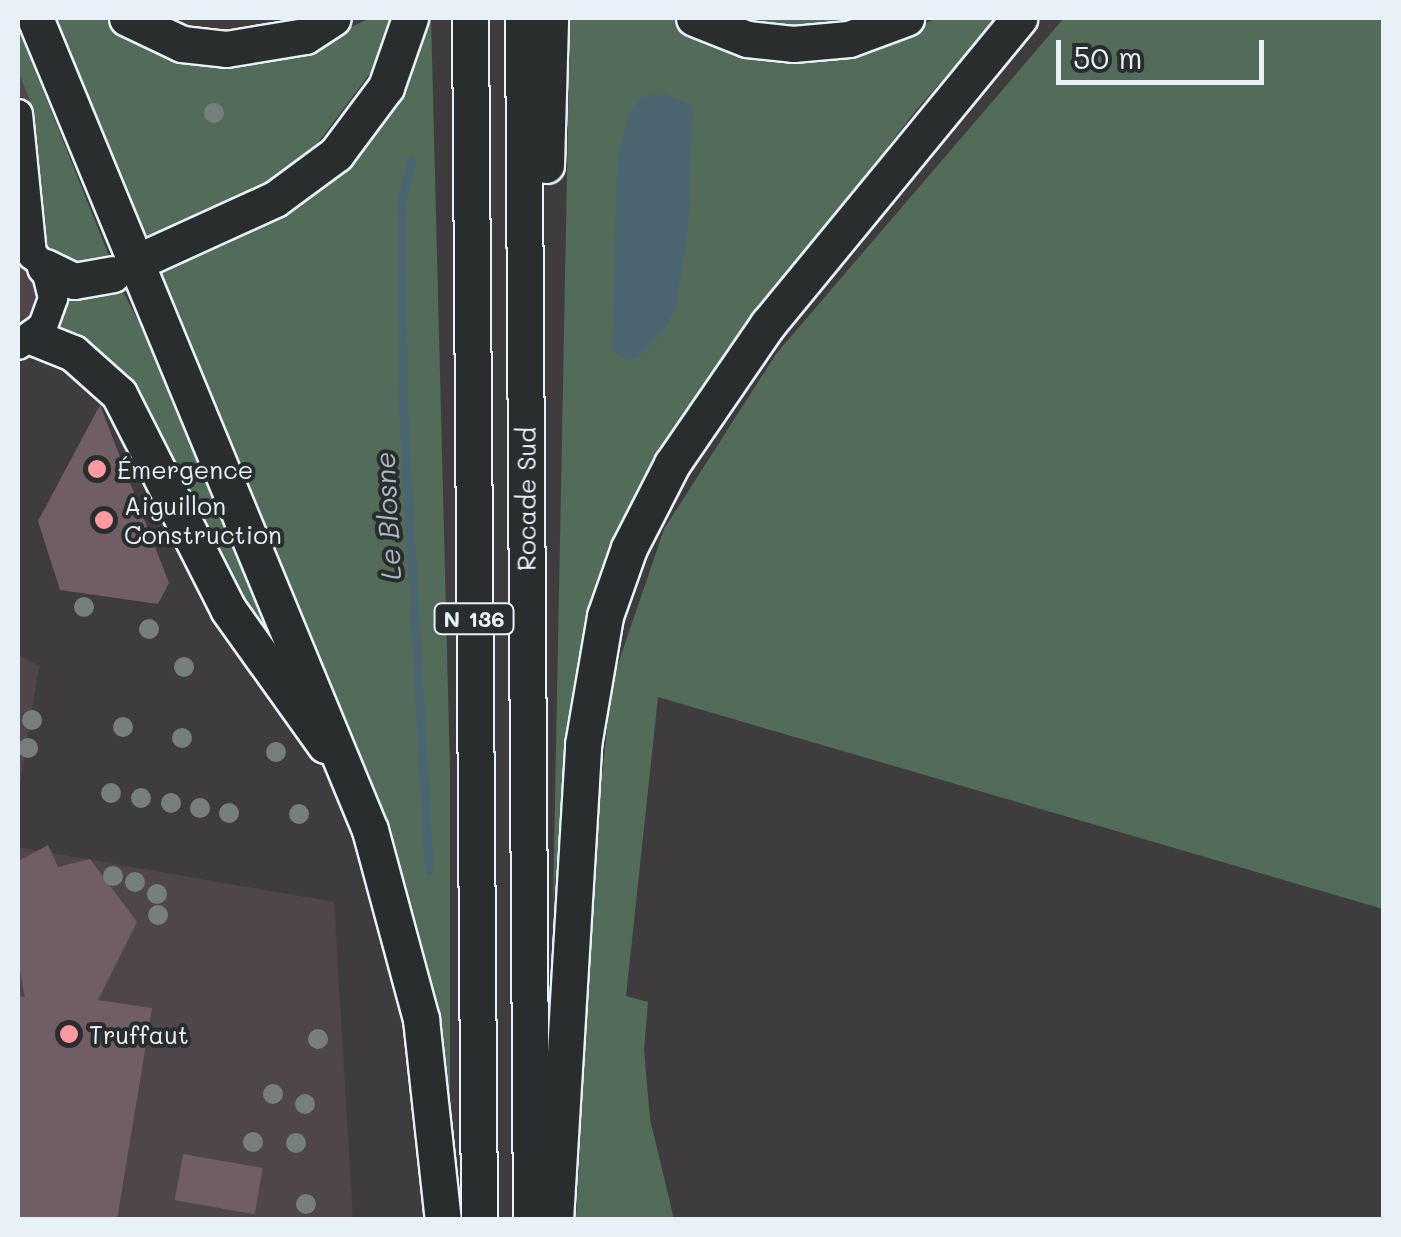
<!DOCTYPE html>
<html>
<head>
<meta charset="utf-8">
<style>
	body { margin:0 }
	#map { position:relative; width:1401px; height:1237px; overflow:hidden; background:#3f3c3e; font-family:Mali,sans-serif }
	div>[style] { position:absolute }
	.built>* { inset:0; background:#4e464a }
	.green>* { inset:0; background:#536c5a }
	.water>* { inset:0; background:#4c6671 }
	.stream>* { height:9px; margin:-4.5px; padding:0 4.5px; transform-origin:4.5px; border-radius:4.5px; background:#4c6671 }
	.building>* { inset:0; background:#715e65; transform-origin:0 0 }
	.roads { filter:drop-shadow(2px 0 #e8f1f8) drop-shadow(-2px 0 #e8f1f8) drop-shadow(0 2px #e8f1f8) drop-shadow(0 -2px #e8f1f8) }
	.tertiary>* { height:28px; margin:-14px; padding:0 14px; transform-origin:14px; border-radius:14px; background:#2a2d2e }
	.trunk>* { height:35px; margin:-17.5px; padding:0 17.5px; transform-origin:17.5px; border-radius:17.5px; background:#2a2d2e }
	.trees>* { width:20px; height:20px; margin:-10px; border-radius:50%; background:#777f7d }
	.dots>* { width:28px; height:28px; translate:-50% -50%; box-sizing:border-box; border:5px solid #2a2d2e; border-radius:50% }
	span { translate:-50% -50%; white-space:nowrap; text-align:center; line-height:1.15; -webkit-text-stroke:8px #2a2d2e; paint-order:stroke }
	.shield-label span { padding:2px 8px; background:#2a2d2e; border:2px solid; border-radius:8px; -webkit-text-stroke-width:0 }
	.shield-label { font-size:22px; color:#e8f1f8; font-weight:700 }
	.poi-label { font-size:25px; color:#e8f1f8 }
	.left { translate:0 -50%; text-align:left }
	.street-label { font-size:25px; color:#e8f1f8 }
	.water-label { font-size:28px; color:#aab9c2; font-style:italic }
	.frame { position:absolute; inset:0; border:20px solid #e8f1f8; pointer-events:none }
	.scale { position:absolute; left:1056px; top:40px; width:208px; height:45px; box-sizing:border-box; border:5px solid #e8f1f8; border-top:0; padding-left:12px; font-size:30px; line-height:35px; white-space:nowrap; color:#e8f1f8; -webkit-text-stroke:8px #2a2d2e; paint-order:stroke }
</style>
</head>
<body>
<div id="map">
	<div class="built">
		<div style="clip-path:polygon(18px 72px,29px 98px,44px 243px,66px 299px,57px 328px,18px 357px)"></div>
		<div style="clip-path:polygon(18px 654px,39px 666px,18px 797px)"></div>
		<div style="clip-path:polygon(18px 847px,334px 902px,353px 1219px,18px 1219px)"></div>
	</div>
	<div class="green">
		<div style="clip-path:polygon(54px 18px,115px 18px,144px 43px,182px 62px,223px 66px,283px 60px,370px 18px,396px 18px,386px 52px,302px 164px,145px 247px)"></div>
		<div style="clip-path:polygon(421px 18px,431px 18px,450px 771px,450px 1118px,429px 990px,154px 264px,265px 217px)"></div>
		<div style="clip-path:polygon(570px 18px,672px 18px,765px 58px,813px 61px,899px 38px,936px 18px,997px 18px,917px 109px,711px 374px,622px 521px,585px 630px,568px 732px,553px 905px)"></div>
		<div style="clip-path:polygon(740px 18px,861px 18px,802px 27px)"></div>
		<div style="clip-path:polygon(1064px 18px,1383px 18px,1383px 909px,658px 697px,626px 996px,648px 1002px,644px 1050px,650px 1119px,674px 1219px,576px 1219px,596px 834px,612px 682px,664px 529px,776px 354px)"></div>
		<div style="clip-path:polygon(18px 28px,111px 261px,90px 271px,54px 261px,44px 243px,29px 98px,18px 72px)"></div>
		<div style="clip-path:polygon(117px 280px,160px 363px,284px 655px,281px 665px,57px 328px,65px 290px)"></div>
	</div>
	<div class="water">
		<div style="clip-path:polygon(663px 93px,693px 106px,688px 229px,676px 307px,664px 331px,637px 358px,622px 359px,612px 348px,617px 162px,629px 113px,640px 98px)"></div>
	</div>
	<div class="stream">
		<div style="left:412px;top:160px;width:42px;rotate:105deg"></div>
		<div style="left:401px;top:201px;width:208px;rotate:89.4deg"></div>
		<div style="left:403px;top:409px;width:462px;rotate:86.8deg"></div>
	</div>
	<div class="building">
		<div style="clip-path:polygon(100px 405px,169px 583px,158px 604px,60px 590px,38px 521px)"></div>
		<div style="clip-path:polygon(48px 845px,58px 867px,90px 859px,137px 922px,98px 1000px,152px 1008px,117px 1220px,18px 1220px,18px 996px,25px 997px,18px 962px,18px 861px)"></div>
		<div style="left:183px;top:1154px;width:81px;height:47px;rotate:10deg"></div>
	</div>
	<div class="roads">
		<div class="tertiary">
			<div style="left:18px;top:114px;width:142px;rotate:84.3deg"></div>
			<div style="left:18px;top:345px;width:31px;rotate:-37deg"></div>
			<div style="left:43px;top:326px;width:30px;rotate:-70deg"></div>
			<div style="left:53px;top:298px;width:32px;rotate:-104deg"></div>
			<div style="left:45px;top:267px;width:14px;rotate:-135deg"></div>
		</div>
		<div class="trunk">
			<div style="left:35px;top:18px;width:878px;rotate:67.58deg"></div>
			<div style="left:370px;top:830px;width:196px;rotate:74.9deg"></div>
			<div style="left:421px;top:1019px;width:202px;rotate:83.8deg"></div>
			<div style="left:127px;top:18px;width:61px;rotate:25.3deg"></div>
			<div style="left:182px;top:44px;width:44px;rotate:6.5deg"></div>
			<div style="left:226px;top:49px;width:80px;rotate:-9.3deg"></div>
			<div style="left:305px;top:36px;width:33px;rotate:-33deg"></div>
			<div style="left:470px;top:18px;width:1202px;rotate:89.57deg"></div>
			<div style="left:523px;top:18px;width:1202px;rotate:89.62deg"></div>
			<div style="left:694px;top:18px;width:57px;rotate:21.6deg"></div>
			<div style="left:747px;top:39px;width:46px;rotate:6.2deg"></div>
			<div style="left:793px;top:44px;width:56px;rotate:-5.1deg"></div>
			<div style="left:849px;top:39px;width:61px;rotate:-20.2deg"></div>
			<div style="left:546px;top:165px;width:147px;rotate:-88.4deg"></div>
			<div style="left:152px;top:255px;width:135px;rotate:-24.5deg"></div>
			<div style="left:275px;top:199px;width:76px;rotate:-36.4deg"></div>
			<div style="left:336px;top:154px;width:84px;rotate:-53.3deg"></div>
			<div style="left:386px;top:87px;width:73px;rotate:-70.8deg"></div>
			<div style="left:45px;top:267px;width:32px;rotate:26deg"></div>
			<div style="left:74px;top:281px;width:39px;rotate:-10deg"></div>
			<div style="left:33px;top:337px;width:43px;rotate:21.8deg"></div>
			<div style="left:73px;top:353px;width:62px;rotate:41.7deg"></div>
			<div style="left:119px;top:394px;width:241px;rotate:63.1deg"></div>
			<div style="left:228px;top:609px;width:167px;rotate:54.5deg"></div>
			<div style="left:555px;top:1220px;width:476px;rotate:-86.6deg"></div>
			<div style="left:583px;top:745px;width:131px;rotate:-80.3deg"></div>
			<div style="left:605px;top:616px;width:72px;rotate:-70.6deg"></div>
			<div style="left:629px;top:548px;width:94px;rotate:-62.9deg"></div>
			<div style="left:672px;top:464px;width:170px;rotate:-55.6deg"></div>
			<div style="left:768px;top:324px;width:396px;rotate:-50.6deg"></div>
		</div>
	</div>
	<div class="trees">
		<div style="left:214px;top:113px"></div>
		<div style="left:84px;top:607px"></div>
		<div style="left:149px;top:629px"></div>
		<div style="left:184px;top:667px"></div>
		<div style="left:32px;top:720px"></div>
		<div style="left:123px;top:727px"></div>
		<div style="left:182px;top:738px"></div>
		<div style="left:28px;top:748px"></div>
		<div style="left:276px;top:752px"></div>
		<div style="left:111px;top:793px"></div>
		<div style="left:141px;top:798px"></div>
		<div style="left:171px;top:803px"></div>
		<div style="left:200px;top:808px"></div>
		<div style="left:229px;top:813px"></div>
		<div style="left:299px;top:814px"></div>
		<div style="left:113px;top:876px"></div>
		<div style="left:135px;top:882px"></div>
		<div style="left:157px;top:894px"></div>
		<div style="left:158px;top:915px"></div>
		<div style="left:318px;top:1039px"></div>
		<div style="left:273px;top:1094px"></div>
		<div style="left:305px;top:1104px"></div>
		<div style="left:253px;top:1142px"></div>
		<div style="left:296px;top:1143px"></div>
		<div style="left:306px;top:1204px"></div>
	</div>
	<div class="dots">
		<div style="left:97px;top:469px;background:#ff9aa2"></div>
		<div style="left:104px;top:520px;background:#ff9aa2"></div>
		<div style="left:69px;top:1034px;background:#ff9aa2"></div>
	</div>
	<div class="shield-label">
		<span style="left:474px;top:619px">N 136</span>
	</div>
	<div class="poi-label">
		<span class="left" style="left:117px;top:469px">Émergence</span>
		<span class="left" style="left:124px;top:520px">Aiguillon<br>Construction</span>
		<span class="left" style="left:89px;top:1034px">Truffaut</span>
	</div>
	<div class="street-label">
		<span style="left:526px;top:499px;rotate:-90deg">Rocade Sud</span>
	</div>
	<div class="water-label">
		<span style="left:387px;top:516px;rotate:-93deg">Le Blosne</span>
	</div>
	<div class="frame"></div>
	<div class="scale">50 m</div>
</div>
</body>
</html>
